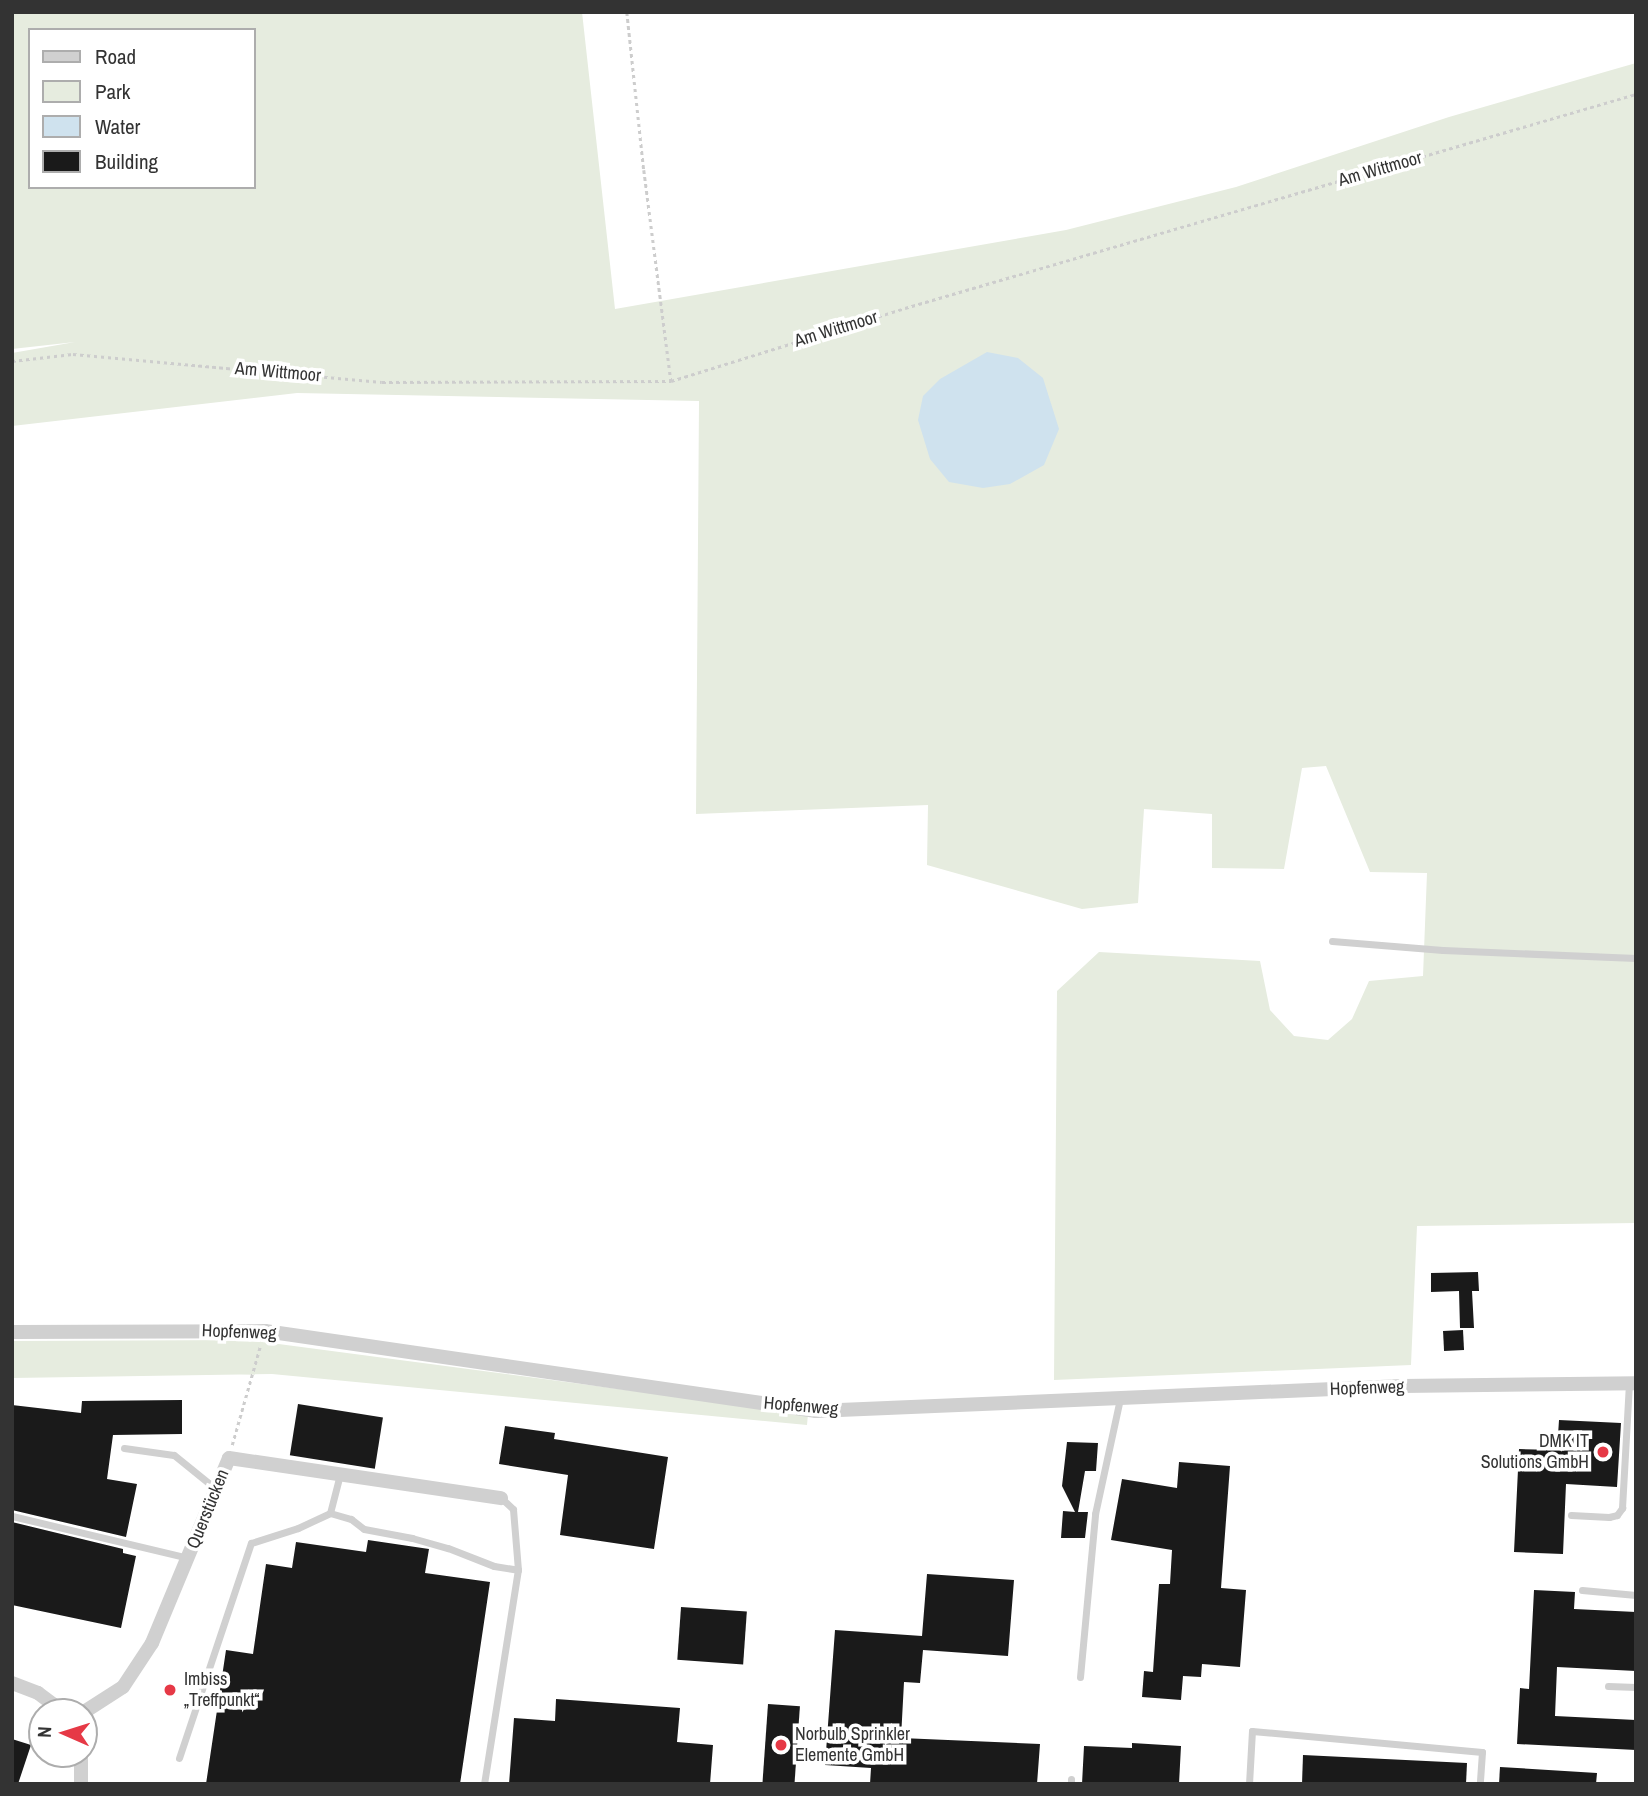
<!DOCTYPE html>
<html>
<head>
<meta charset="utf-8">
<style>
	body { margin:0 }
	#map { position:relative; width:1648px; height:1796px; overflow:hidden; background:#fff; font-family:"Archivo Narrow",sans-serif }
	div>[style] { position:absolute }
	.green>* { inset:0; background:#e6ecdf }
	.water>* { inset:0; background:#cfe2ee }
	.building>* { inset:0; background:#1a1a1a; transform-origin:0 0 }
	.path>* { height:2.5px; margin-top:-1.25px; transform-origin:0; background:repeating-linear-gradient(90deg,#cdcdcd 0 3.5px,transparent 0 7px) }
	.lane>* { height:7px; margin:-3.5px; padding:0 3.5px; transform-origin:3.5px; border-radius:3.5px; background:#d0d0d0 }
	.street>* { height:14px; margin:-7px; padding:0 7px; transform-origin:7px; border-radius:7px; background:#d0d0d0 }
	.dots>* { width:19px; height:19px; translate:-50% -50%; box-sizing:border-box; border:4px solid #fff; border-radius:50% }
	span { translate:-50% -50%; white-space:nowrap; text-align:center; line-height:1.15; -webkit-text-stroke:7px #fff; paint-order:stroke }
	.street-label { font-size:18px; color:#333 }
	.poi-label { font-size:18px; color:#333 }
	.right { translate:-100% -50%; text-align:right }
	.left { translate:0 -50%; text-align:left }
	.frame { position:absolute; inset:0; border:14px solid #333; pointer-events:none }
	.legend { position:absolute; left:28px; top:28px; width:228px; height:161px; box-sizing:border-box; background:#fff; border:2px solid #adadad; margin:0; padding:9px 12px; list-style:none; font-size:21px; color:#333 }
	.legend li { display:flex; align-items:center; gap:14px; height:35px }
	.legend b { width:35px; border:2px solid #adadad }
	.north { position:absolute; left:28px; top:1698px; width:70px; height:70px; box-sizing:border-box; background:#fff; border:2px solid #adadad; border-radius:50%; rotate:273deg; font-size:19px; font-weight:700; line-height:28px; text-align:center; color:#333 }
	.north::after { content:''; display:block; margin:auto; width:24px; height:32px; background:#e63946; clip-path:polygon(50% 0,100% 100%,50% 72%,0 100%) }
</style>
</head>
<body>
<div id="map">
	<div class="green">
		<div style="clip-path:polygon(evenodd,12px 12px,582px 12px,615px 309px,1066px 230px,1236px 187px,1449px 117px,1636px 63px,1636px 1223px,1417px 1226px,1411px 1365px,1054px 1380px,1057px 991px,1099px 952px,1260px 961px,1270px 1010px,1294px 1036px,1328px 1040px,1352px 1019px,1369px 981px,1423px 976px,1427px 873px,1370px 872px,1326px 766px,1302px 768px,1284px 869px,1212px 868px,1212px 814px,1144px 809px,1138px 903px,1082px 909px,927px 865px,928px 805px,696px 814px,699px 401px,297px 393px,12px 426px,12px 353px,75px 342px,12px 349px,12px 12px,30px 30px,254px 30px,254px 187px,30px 187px,30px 30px)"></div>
		<div style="clip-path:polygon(248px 1340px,808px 1414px,807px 1425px,272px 1374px,12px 1378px,12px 1341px)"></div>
	</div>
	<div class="water">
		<div style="clip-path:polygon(987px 352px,1018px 358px,1043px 378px,1059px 429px,1044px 465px,1010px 484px,983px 488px,949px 482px,930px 459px,918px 420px,923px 396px,940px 379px)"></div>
	</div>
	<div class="building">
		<div style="clip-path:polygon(1478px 1272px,1479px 1291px,1472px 1291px,1474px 1328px,1460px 1328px,1459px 1291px,1431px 1292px,1431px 1273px)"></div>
		<div style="left:1463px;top:1330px;width:20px;height:20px;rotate:87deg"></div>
		<div style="clip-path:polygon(182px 1400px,182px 1434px,113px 1435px,107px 1479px,137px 1484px,126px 1537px,12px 1510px,12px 1405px,81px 1413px,82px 1401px)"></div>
		<div style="left:298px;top:1404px;width:86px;height:52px;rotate:9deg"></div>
		<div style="clip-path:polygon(1559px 1420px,1621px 1423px,1617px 1487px,1566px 1484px,1563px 1554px,1514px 1552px,1519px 1449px,1557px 1450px)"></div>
		<div style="clip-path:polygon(505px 1426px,555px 1433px,554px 1439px,668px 1457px,654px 1549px,560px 1535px,568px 1475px,499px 1464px)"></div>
		<div style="clip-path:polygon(1067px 1442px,1098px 1443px,1096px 1471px,1085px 1471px,1078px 1512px,1088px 1512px,1085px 1538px,1061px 1538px,1063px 1511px,1075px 1512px,1062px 1486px)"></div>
		<div style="clip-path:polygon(1179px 1462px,1230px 1466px,1221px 1588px,1246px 1590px,1240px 1667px,1202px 1664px,1201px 1677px,1183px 1676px,1181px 1700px,1142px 1697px,1144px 1671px,1153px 1672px,1159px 1584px,1170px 1584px,1172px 1550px,1111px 1540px,1122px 1479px,1177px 1488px)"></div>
		<div style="clip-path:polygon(12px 1522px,123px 1549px,123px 1553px,136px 1556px,121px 1628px,12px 1605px)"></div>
		<div style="clip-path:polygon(368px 1540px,429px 1549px,425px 1573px,490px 1582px,460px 1784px,206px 1784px,226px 1650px,253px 1654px,266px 1564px,292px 1568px,296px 1542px,366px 1552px)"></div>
		<div style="clip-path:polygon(927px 1574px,1014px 1580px,1008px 1656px,923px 1650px,920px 1683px,904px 1682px,901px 1738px,1040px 1744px,1037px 1784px,870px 1784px,871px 1768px,825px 1765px,835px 1630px,922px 1636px)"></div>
		<div style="clip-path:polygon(1534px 1590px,1575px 1592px,1574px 1609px,1636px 1612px,1636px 1671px,1557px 1667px,1555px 1716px,1636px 1720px,1636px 1750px,1517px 1744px,1520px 1688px,1529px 1689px)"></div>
		<div style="left:681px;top:1607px;width:66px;height:53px;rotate:4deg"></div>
		<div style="clip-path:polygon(556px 1699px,680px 1708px,677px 1742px,713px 1745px,710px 1784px,509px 1784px,514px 1718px,555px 1721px)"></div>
		<div style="left:768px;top:1704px;width:32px;height:80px;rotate:4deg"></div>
		<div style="clip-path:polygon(12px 1739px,31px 1745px,18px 1784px,12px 1784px)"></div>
		<div style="clip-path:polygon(1132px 1743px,1181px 1746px,1179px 1784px,1082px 1784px,1084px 1746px,1132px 1748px)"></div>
		<div style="clip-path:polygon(1303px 1755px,1467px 1763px,1466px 1784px,1302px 1784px)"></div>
		<div style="clip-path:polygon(1500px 1767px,1597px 1773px,1596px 1784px,1499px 1784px)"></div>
	</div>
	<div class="path">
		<div style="left:627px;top:12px;width:159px;rotate:83.9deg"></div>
		<div style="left:644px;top:170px;width:213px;rotate:82.7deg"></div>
		<div style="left:12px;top:361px;width:61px;rotate:-6.5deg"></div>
		<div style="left:73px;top:354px;width:310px;rotate:5.2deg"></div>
		<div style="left:382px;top:382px;width:289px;rotate:-0.2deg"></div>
		<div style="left:671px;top:381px;width:245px;rotate:-17.3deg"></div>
		<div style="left:905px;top:308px;width:762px;rotate:-16.32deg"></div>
		<div style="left:232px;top:1445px;width:102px;rotate:-74.1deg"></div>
	</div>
	<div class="lane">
		<div style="left:1332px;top:941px;width:111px;rotate:4.6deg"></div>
		<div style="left:1443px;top:950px;width:193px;rotate:2.4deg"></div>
		<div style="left:124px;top:1448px;width:50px;rotate:8deg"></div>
		<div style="left:174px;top:1455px;width:54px;rotate:39deg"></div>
		<div style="left:330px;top:1513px;width:22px;rotate:16deg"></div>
		<div style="left:351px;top:1519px;width:16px;rotate:38deg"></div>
		<div style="left:364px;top:1529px;width:49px;rotate:10.6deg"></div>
		<div style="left:412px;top:1538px;width:37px;rotate:16deg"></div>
		<div style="left:448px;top:1548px;width:49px;rotate:21.4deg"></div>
		<div style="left:494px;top:1566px;width:24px;rotate:9deg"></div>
		<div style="left:1571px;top:1515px;width:38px;rotate:3deg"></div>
		<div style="left:1609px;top:1517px;width:8px;rotate:-14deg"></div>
		<div style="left:1617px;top:1515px;width:9px;rotate:-54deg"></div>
		<div style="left:1622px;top:1508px;width:125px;rotate:-86.8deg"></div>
		<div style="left:12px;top:1516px;width:181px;rotate:13.4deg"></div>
		<div style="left:1582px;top:1590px;width:54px;rotate:5.3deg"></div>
		<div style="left:1080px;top:1677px;width:164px;rotate:-84.7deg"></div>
		<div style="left:1095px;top:1514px;width:119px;rotate:-77.8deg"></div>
		<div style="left:1608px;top:1686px;width:28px;rotate:2deg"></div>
		<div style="left:179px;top:1758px;width:227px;rotate:-71.5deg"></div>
		<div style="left:251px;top:1543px;width:49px;rotate:-17.7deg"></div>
		<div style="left:298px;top:1528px;width:35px;rotate:-25deg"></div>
		<div style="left:330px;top:1513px;width:40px;rotate:-75.6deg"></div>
		<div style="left:484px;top:1784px;width:217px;rotate:-81deg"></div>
		<div style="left:518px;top:1570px;width:61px;rotate:-94.7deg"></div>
		<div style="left:513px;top:1509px;width:16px;rotate:-137deg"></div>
		<div style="left:1071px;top:1784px;width:5px;rotate:-90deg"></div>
		<div style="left:1249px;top:1784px;width:53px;rotate:-86.8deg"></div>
		<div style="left:1252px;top:1731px;width:231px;rotate:5.2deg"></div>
		<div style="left:1482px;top:1752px;width:32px;rotate:94deg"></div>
	</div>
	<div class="street">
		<div style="left:12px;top:1332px;width:253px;rotate:-0.2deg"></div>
		<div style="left:265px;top:1331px;width:557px;rotate:8.26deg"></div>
		<div style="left:816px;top:1411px;width:587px;rotate:-2.44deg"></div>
		<div style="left:1402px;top:1386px;width:234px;rotate:-0.7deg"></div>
		<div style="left:12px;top:1683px;width:28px;rotate:21deg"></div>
		<div style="left:38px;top:1693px;width:31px;rotate:37deg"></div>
		<div style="left:84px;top:1712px;width:46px;rotate:-32.7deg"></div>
		<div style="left:123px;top:1687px;width:53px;rotate:-56.6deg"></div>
		<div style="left:152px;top:1643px;width:200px;rotate:-67.4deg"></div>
		<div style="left:229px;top:1458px;width:275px;rotate:8.4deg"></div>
		<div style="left:81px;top:1754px;width:30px;rotate:90deg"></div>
	</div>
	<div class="dots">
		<div style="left:1603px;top:1452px;background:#e63946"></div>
		<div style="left:170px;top:1690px;background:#e63946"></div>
		<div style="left:781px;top:1745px;background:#e63946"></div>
	</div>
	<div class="street-label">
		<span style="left:1380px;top:169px;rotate:-16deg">Am Wittmoor</span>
		<span style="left:836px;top:329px;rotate:-17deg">Am Wittmoor</span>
		<span style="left:278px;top:372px;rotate:5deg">Am Wittmoor</span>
		<span style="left:239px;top:1332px;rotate:2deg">Hopfenweg</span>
		<span style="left:1367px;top:1388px;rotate:-2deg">Hopfenweg</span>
		<span style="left:801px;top:1406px;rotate:5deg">Hopfenweg</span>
		<span style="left:208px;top:1509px;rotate:-68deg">Querstücken</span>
	</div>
	<div class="poi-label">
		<span class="right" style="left:1589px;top:1452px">DMK IT<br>Solutions GmbH</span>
		<span class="left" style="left:184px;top:1690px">Imbiss<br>„Treffpunkt“</span>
		<span class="left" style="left:795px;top:1745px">Norbulb Sprinkler<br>Elemente GmbH</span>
	</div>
	<div class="frame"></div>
	<ul class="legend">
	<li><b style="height:9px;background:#d0d0d0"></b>Road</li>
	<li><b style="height:19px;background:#e6ecdf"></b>Park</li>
	<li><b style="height:19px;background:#cfe2ee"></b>Water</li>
	<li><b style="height:19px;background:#1a1a1a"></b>Building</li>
	</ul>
	<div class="north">N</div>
</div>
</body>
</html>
